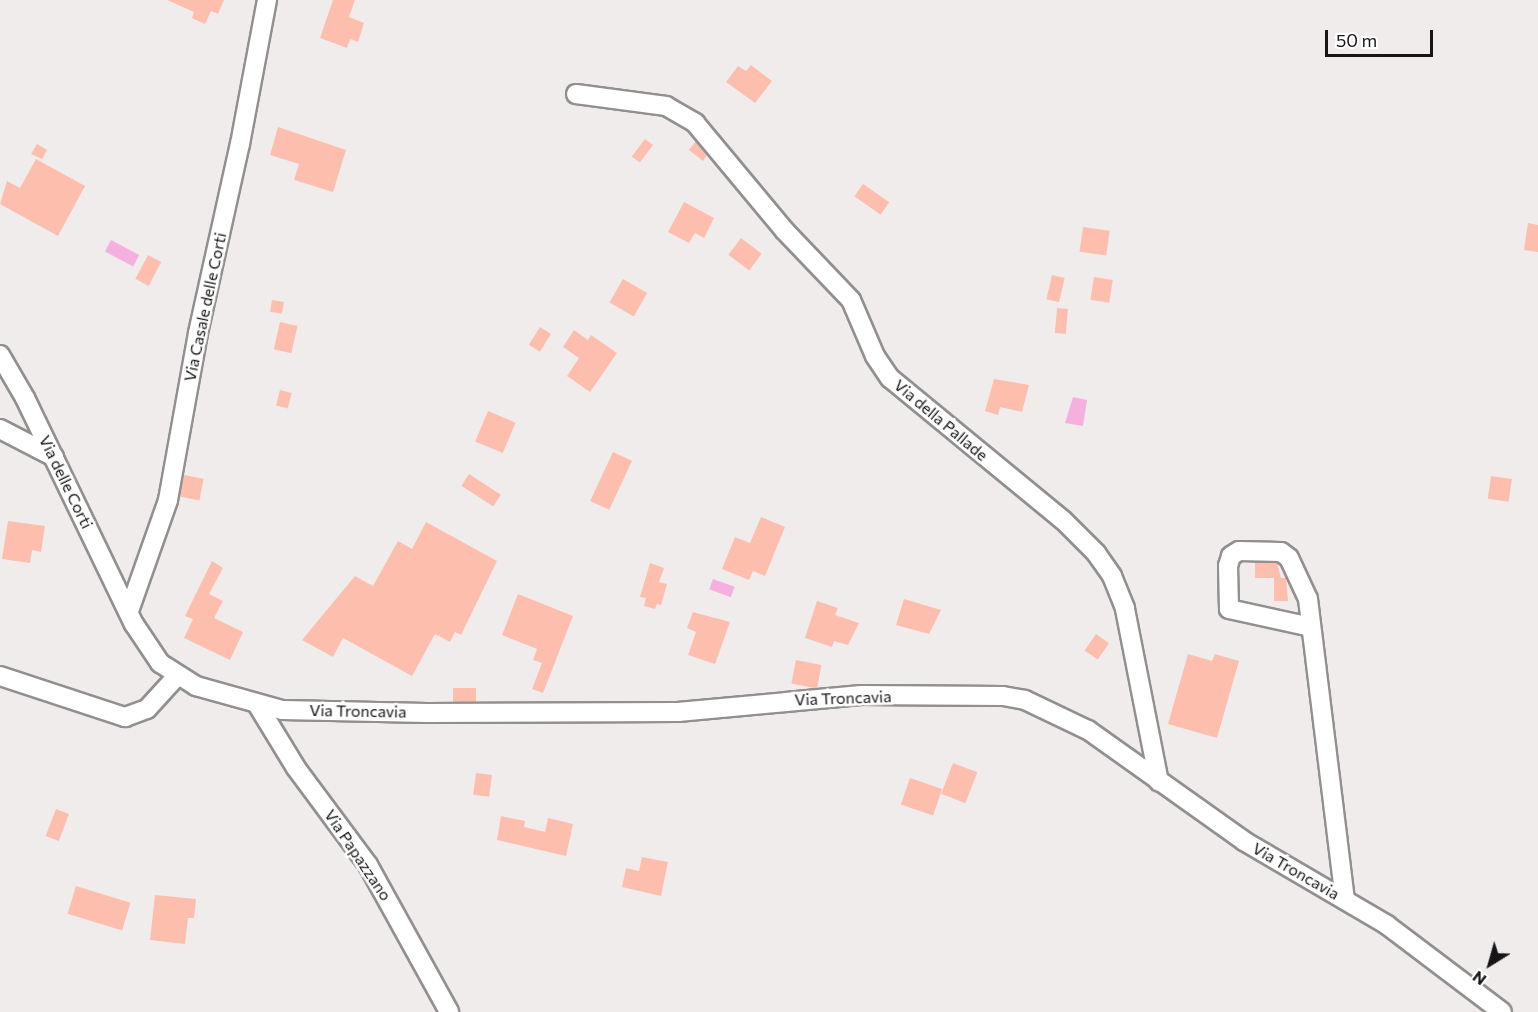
<!DOCTYPE html>
<html>
<head>
<meta charset="utf-8">
<style>
	body { margin:0 }
	#map { position:relative; width:1538px; height:1012px; overflow:hidden; background:#f0ecec; font-family:Commissioner,sans-serif }
	div>[style] { position:absolute }
	.water>* { inset:0; background:#f5b0e0; transform-origin:0 0 }
	.building>* { inset:0; background:#fdbeae; transform-origin:0 0 }
	.roads { filter:drop-shadow(2px 0 #928f8f) drop-shadow(-2px 0 #928f8f) drop-shadow(0 2px #928f8f) drop-shadow(0 -2px #928f8f) }
	.minor>* { height:18px; margin:-9px; padding:0 9px; transform-origin:9px; border-radius:9px; background:#fff }
	span { translate:-50% -50%; white-space:nowrap; text-align:center; line-height:1.15; -webkit-text-stroke:5px #fff; paint-order:stroke }
	.street-label { font-size:16px; color:#171515 }
	.north { position:absolute; left:1460px; top:934px; width:60px; height:60px; -webkit-text-stroke:4px #fff; paint-order:stroke; rotate:217deg; font-size:16px; font-weight:700; line-height:24px; text-align:center; color:#171515 }
	.north::after { content:''; display:block; margin:auto; width:21px; height:27px; background:#171515; clip-path:polygon(50% 0,100% 100%,50% 72%,0 100%) }
	.scale { position:absolute; left:1325px; top:30px; width:108px; height:27px; box-sizing:border-box; border:3px solid #171515; border-top:0; padding-left:8px; font-size:18px; line-height:21px; white-space:nowrap; color:#171515; -webkit-text-stroke:4px #fff; paint-order:stroke }
</style>
</head>
<body>
<div id="map">
	<div class="water">
		<div style="left:111px;top:240px;width:32px;height:13px;rotate:28deg"></div>
		<div style="clip-path:polygon(1073px 397px,1087px 400px,1083px 426px,1065px 423px)"></div>
		<div style="left:713px;top:579px;width:23px;height:11px;rotate:20deg"></div>
	</div>
	<div class="building">
		<div style="clip-path:polygon(167px 0,224px 0,218px 14px,211px 11px,205px 24px,192px 18px,194px 12px)"></div>
		<div style="clip-path:polygon(333px 0,355px 0,349px 17px,364px 23px,358px 42px,350px 39px,347px 48px,320px 38px)"></div>
		<div style="clip-path:polygon(751px 65px,772px 81px,755px 103px,726px 82px,738px 66px,746px 71px)"></div>
		<div style="clip-path:polygon(278px 127px,346px 150px,333px 192px,294px 180px,299px 164px,270px 155px)"></div>
		<div style="left:645px;top:139px;width:10px;height:22px;rotate:37deg"></div>
		<div style="clip-path:polygon(696px 141px,707px 155px,703px 161px,689px 150px)"></div>
		<div style="clip-path:polygon(37px 144px,47px 150px,42px 159px,31px 154px)"></div>
		<div style="clip-path:polygon(36px 159px,85px 186px,58px 236px,0 204px,7px 181px,20px 188px)"></div>
		<div style="left:863px;top:184px;width:32px;height:15px;rotate:35deg"></div>
		<div style="clip-path:polygon(684px 202px,714px 218px,704px 238px,695px 233px,689px 243px,668px 232px)"></div>
		<div style="clip-path:polygon(1528px 223px,1538px 225px,1538px 252px,1524px 250px)"></div>
		<div style="left:1083px;top:227px;width:27px;height:25px;rotate:8deg"></div>
		<div style="left:741px;top:238px;width:26px;height:21px;rotate:37deg"></div>
		<div style="left:148px;top:255px;width:15px;height:27px;rotate:28deg"></div>
		<div style="left:1052px;top:275px;width:13px;height:25px;rotate:13deg"></div>
		<div style="left:1094px;top:277px;width:19px;height:23px;rotate:9deg"></div>
		<div style="left:623px;top:279px;width:28px;height:27px;rotate:30deg"></div>
		<div style="left:272px;top:300px;width:12px;height:12px;rotate:9deg"></div>
		<div style="left:1057px;top:308px;width:11px;height:25px;rotate:5deg"></div>
		<div style="left:280px;top:322px;width:18px;height:28px;rotate:13deg"></div>
		<div style="left:540px;top:327px;width:13px;height:21px;rotate:32deg"></div>
		<div style="clip-path:polygon(574px 330px,588px 340px,591px 335px,617px 353px,590px 392px,567px 376px,579px 358px,563px 347px)"></div>
		<div style="clip-path:polygon(994px 379px,1029px 385px,1022px 412px,1000px 407px,998px 415px,985px 411px)"></div>
		<div style="left:280px;top:390px;width:12px;height:16px;rotate:14deg"></div>
		<div style="left:488px;top:411px;width:30px;height:33px;rotate:23deg"></div>
		<div style="left:613px;top:452px;width:21px;height:54px;rotate:25deg"></div>
		<div style="left:469px;top:474px;width:38px;height:14px;rotate:33deg"></div>
		<div style="left:184px;top:475px;width:20px;height:22px;rotate:11deg"></div>
		<div style="left:1491px;top:476px;width:21px;height:23px;rotate:8deg"></div>
		<div style="clip-path:polygon(761px 517px,785px 527px,765px 576px,753px 571px,749px 580px,722px 569px,735px 537px,750px 543px)"></div>
		<div style="clip-path:polygon(8px 521px,45px 526px,41px 552px,32px 550px,30px 563px,2px 559px)"></div>
		<div style="clip-path:polygon(426px 522px,497px 561px,461px 635px,455px 632px,450px 642px,435px 634px,412px 676px,343px 638px,333px 657px,302px 640px,355px 576px,373px 586px,398px 541px,412px 549px)"></div>
		<div style="clip-path:polygon(212px 561px,223px 568px,209px 594px,223px 601px,214px 618px,243px 632px,230px 660px,184px 638px,193px 619px,185px 616px)"></div>
		<div style="clip-path:polygon(650px 563px,664px 568px,659px 582px,667px 584px,661px 605px,657px 604px,655px 609px,644px 606px,646px 598px,640px 597px)"></div>
		<div style="clip-path:polygon(1255px 563px,1277px 563px,1281px 578px,1255px 578px)"></div>
		<div style="clip-path:polygon(1274px 578px,1286px 578px,1288px 601px,1274px 601px)"></div>
		<div style="clip-path:polygon(518px 594px,573px 616px,543px 693px,532px 689px,542px 663px,533px 660px,537px 649px,502px 635px)"></div>
		<div style="clip-path:polygon(904px 599px,941px 610px,929px 634px,896px 625px)"></div>
		<div style="clip-path:polygon(817px 601px,838px 608px,835px 615px,859px 623px,848px 645px,834px 641px,832px 647px,805px 638px)"></div>
		<div style="clip-path:polygon(693px 612px,730px 622px,715px 664px,688px 655px,696px 632px,687px 628px)"></div>
		<div style="left:1096px;top:634px;width:16px;height:20px;rotate:35deg"></div>
		<div style="clip-path:polygon(1188px 654px,1212px 661px,1215px 654px,1239px 661px,1217px 738px,1168px 724px)"></div>
		<div style="left:796px;top:660px;width:26px;height:24px;rotate:11deg"></div>
		<div style="left:453px;top:688px;width:23px;height:14px"></div>
		<div style="left:953px;top:763px;width:26px;height:33px;rotate:21deg"></div>
		<div style="left:476px;top:773px;width:16px;height:22px;rotate:7deg"></div>
		<div style="left:910px;top:778px;width:34px;height:28px;rotate:19deg"></div>
		<div style="left:56px;top:809px;width:14px;height:29px;rotate:21deg"></div>
		<div style="clip-path:polygon(501px 816px,525px 821px,524px 827px,545px 832px,548px 818px,573px 824px,566px 856px,497px 840px)"></div>
		<div style="clip-path:polygon(642px 857px,668px 862px,661px 896px,622px 887px,626px 868px,639px 871px)"></div>
		<div style="left:76px;top:886px;width:57px;height:29px;rotate:17deg"></div>
		<div style="clip-path:polygon(155px 895px,196px 899px,194px 918px,188px 918px,185px 944px,150px 940px)"></div>
	</div>
	<div class="roads">
		<div class="minor">
			<div style="left:576px;top:94px;width:91px;rotate:7.6deg"></div>
			<div style="left:666px;top:106px;width:34px;rotate:30deg"></div>
			<div style="left:695px;top:123px;width:139px;rotate:50.2deg"></div>
			<div style="left:784px;top:230px;width:97px;rotate:46.3deg"></div>
			<div style="left:851px;top:300px;width:61px;rotate:66.8deg"></div>
			<div style="left:875px;top:356px;width:27px;rotate:56deg"></div>
			<div style="left:890px;top:378px;width:224px;rotate:39.4deg"></div>
			<div style="left:1063px;top:520px;width:47px;rotate:45deg"></div>
			<div style="left:1096px;top:553px;width:28px;rotate:55deg"></div>
			<div style="left:1112px;top:576px;width:35px;rotate:68deg"></div>
			<div style="left:1125px;top:609px;width:176px;rotate:78.9deg"></div>
			<div style="left:0;top:355px;width:50px;rotate:59.8deg"></div>
			<div style="left:25px;top:398px;width:251px;rotate:64.3deg"></div>
			<div style="left:134px;top:624px;width:47px;rotate:56.3deg"></div>
			<div style="left:160px;top:663px;width:43px;rotate:32.6deg"></div>
			<div style="left:196px;top:686px;width:89px;rotate:15.6deg"></div>
			<div style="left:282px;top:710px;width:145px;rotate:1.2deg"></div>
			<div style="left:427px;top:713px;width:251px;rotate:-0.2deg"></div>
			<div style="left:678px;top:712px;width:184px;rotate:-5.3deg"></div>
			<div style="left:861px;top:695px;width:142px;rotate:0.4deg"></div>
			<div style="left:1003px;top:696px;width:22px;rotate:10deg"></div>
			<div style="left:1025px;top:700px;width:70px;rotate:25.5deg"></div>
			<div style="left:1088px;top:730px;width:191px;rotate:35.4deg"></div>
			<div style="left:1244px;top:841px;width:166px;rotate:30.4deg"></div>
			<div style="left:1387px;top:925px;width:144px;rotate:37.1deg"></div>
			<div style="left:0;top:429px;width:61px;rotate:27.4deg"></div>
			<div style="left:129px;top:611px;width:118px;rotate:-70.6deg"></div>
			<div style="left:168px;top:500px;width:170px;rotate:-79.8deg"></div>
			<div style="left:198px;top:333px;width:194px;rotate:-77.5deg"></div>
			<div style="left:240px;top:144px;width:147px;rotate:-79.4deg"></div>
			<div style="left:1311px;top:627px;width:84px;rotate:-167.6deg"></div>
			<div style="left:1229px;top:609px;width:43px;rotate:-91.3deg"></div>
			<div style="left:1228px;top:566px;width:10px;rotate:-73deg"></div>
			<div style="left:1231px;top:556px;width:9px;rotate:-32deg"></div>
			<div style="left:1239px;top:551px;width:42px;rotate:1.4deg"></div>
			<div style="left:1281px;top:552px;width:10px;rotate:37deg"></div>
			<div style="left:1289px;top:558px;width:45px;rotate:65.1deg"></div>
			<div style="left:1308px;top:599px;width:303px;rotate:83deg"></div>
			<div style="left:0;top:676px;width:132px;rotate:18.2deg"></div>
			<div style="left:125px;top:717px;width:23px;rotate:-20deg"></div>
			<div style="left:147px;top:709px;width:45px;rotate:-47.7deg"></div>
			<div style="left:257px;top:704px;width:75px;rotate:58.6deg"></div>
			<div style="left:296px;top:768px;width:121px;rotate:53.4deg"></div>
			<div style="left:368px;top:865px;width:168px;rotate:61.1deg"></div>
		</div>
	</div>
	<div class="street-label">
		<span style="left:205px;top:307px;rotate:-78deg">Via Casale delle Corti</span>
		<span style="left:941px;top:420px;rotate:40deg">Via della Pallade</span>
		<span style="left:66px;top:482px;rotate:64deg">Via delle Corti</span>
		<span style="left:843px;top:698px;rotate:-2deg">Via Troncavia</span>
		<span style="left:358px;top:711px;rotate:1deg">Via Troncavia</span>
		<span style="left:358px;top:855px;rotate:56deg">Via Papazzano</span>
		<span style="left:1296px;top:871px;rotate:30deg">Via Troncavia</span>
	</div>
	<div class="north">N</div>
	<div class="scale">50 m</div>
</div>
</body>
</html>
